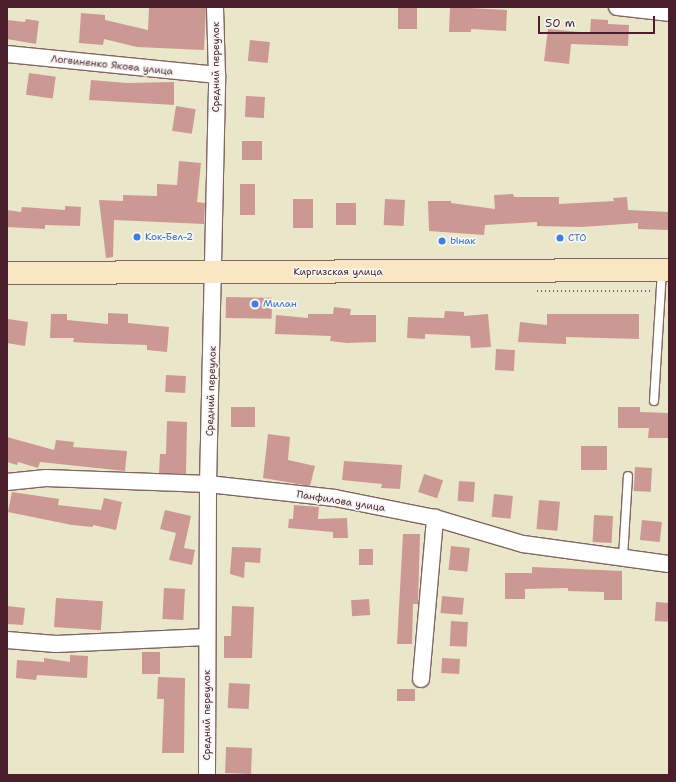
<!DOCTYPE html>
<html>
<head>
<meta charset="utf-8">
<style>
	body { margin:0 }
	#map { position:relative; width:676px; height:782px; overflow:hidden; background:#eae6ca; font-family:"Shantell Sans",sans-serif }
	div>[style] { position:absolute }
	.building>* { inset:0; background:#cc9893; transform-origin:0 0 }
	.path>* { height:2.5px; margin-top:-1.25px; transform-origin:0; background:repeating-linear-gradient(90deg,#826563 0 1px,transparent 0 4px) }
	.roads { filter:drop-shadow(1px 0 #826563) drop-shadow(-1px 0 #826563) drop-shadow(0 1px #826563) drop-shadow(0 -1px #826563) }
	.service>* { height:8px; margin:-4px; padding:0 4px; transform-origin:4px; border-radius:4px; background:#fff }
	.minor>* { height:16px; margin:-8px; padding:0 8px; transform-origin:8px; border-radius:8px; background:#fff }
	.secondary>* { height:22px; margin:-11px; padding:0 11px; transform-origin:11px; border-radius:11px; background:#f9e7c3 }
	.dots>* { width:11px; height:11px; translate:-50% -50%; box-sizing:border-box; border:2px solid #f6f6f2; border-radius:50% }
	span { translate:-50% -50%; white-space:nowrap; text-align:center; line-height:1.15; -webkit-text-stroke:3.5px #f6f6f2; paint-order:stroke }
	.street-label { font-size:10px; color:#4a1f2b }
	.shop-label { font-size:10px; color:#366cbe }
	.left { translate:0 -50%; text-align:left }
	.frame { position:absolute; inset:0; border:8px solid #4a1f2b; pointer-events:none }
	.scale { position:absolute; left:538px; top:16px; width:117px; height:18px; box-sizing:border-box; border:2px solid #4a1f2b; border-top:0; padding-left:5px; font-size:12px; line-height:14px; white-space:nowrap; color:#4a1f2b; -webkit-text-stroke:3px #f6f6f2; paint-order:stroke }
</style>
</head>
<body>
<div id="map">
	<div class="building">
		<div style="clip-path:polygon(149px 7px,206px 7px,204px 50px,137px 47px,104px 39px,103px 45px,79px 43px,81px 13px,105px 15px,105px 20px,148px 30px)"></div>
		<div style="left:398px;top:7px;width:19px;height:22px"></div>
		<div style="clip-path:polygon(450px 7px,507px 10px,506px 31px,471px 29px,471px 32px,449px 32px)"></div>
		<div style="clip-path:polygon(26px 19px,39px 21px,36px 44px,7px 39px,7px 20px,25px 22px)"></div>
		<div style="clip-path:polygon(591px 19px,608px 20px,608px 24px,629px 25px,628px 46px,571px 44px,569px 64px,544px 61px,548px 29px,590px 33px)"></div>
		<div style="left:250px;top:40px;width:20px;height:21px;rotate:6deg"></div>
		<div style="left:29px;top:73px;width:27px;height:22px;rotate:8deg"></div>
		<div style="clip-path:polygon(91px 80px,127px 83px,174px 82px,174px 105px,89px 100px)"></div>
		<div style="left:246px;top:96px;width:19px;height:21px;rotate:3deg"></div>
		<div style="left:176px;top:106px;width:20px;height:25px;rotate:9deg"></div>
		<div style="left:242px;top:141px;width:20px;height:19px"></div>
		<div style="clip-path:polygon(179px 161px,201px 163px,197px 202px,205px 203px,204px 224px,114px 220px,113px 257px,106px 258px,99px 200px,123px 201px,123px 195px,157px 196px,157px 184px,177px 185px)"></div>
		<div style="left:240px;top:184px;width:15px;height:31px"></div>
		<div style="clip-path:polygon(513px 194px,514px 197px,559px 197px,559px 204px,614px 201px,613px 198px,627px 197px,628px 210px,669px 212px,669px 230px,638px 229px,638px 223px,582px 227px,537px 226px,537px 222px,485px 225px,484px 235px,429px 231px,428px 201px,451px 201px,451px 203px,495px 209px,494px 195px)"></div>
		<div style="left:293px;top:199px;width:20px;height:29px"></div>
		<div style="left:385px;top:199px;width:20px;height:26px;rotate:3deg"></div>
		<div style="left:336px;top:203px;width:20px;height:22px"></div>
		<div style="clip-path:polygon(65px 206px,81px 207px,80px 226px,45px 225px,45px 229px,7px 227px,7px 210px,21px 212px,22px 207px,65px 210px)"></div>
		<div style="left:226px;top:297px;width:46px;height:21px;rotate:1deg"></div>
		<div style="clip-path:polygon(334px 307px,351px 309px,350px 315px,376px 315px,376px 342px,347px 343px,330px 341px,331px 336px,275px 334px,276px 315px,308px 318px,308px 314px,333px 314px)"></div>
		<div style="clip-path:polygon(445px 311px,464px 312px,464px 316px,488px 314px,491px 347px,471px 348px,470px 336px,425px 334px,425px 339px,407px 338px,408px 317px,444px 318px)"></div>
		<div style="clip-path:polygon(108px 313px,128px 314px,128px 323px,169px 327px,167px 352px,147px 350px,147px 345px,87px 343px,73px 342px,74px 338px,50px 338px,51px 314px,67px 314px,67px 320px,108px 324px)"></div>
		<div style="clip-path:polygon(547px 314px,639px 314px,639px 339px,566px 337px,566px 344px,518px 342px,520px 322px,547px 325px)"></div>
		<div style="clip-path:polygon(8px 319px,28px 322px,25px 346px,7px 343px)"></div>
		<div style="left:496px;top:349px;width:19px;height:21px;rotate:3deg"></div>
		<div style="left:166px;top:375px;width:20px;height:17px;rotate:3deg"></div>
		<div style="left:231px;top:407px;width:24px;height:20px"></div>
		<div style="clip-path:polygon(618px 407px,640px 407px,640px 412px,669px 413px,669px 438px,648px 438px,649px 428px,618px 428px)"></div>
		<div style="clip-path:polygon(167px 421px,187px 422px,186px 474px,159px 473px,160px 454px,166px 454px)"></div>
		<div style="clip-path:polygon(268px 434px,290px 437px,288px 460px,315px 466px,310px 486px,263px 478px)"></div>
		<div style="clip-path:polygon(7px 437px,54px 450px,56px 440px,74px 442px,73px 447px,127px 451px,125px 471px,40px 462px,38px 468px,18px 462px,17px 465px,7px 462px)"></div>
		<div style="left:581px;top:446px;width:26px;height:24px"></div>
		<div style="clip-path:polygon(344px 461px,402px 465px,400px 489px,381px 488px,382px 484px,342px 480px)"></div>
		<div style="left:635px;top:467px;width:17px;height:24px;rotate:3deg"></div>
		<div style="left:424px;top:474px;width:20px;height:19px;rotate:18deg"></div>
		<div style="left:459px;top:481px;width:16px;height:20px;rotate:4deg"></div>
		<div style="clip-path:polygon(12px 492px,59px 499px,58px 505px,101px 510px,104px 498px,122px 502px,116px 530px,93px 525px,93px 527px,72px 525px,8px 512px)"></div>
		<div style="left:494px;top:494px;width:19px;height:23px;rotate:6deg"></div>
		<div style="left:539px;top:500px;width:21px;height:29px;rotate:5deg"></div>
		<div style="clip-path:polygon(294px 505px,319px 507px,318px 519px,347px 518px,348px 538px,333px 538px,333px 532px,288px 528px,289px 519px,293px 519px)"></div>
		<div style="clip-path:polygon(165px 510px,191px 516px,184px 548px,195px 550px,192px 565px,169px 560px,176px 533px,160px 529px)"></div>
		<div style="left:594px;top:515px;width:19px;height:27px;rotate:3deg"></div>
		<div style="left:642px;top:520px;width:20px;height:20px;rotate:6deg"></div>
		<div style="clip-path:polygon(403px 534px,420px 534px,418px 601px,418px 604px,413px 604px,412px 644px,397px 644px)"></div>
		<div style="left:451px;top:546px;width:19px;height:24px;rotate:6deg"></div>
		<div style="clip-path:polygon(232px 547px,261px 548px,260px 563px,245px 562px,244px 578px,230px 574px)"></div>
		<div style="left:359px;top:549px;width:14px;height:16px"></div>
		<div style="clip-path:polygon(532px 567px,622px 571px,622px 600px,604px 600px,604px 592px,568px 591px,568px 588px,525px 589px,525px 599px,505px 599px,505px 573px,532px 573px)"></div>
		<div style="left:164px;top:588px;width:21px;height:31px;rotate:3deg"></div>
		<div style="left:442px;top:596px;width:22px;height:17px;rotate:5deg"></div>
		<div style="left:56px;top:598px;width:47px;height:29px;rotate:4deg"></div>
		<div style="left:369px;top:599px;width:16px;height:18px;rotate:86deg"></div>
		<div style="left:656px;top:602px;width:13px;height:19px;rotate:4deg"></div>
		<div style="clip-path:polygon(7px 606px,25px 608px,23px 625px,7px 624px)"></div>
		<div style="clip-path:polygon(232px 606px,254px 607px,252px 658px,224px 658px,224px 636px,231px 636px)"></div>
		<div style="left:451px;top:621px;width:17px;height:25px;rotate:3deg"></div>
		<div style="left:142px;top:652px;width:18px;height:22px"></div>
		<div style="clip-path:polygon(70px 655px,88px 656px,87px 678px,37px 675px,36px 680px,16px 678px,17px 660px,44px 662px,44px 658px,70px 662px)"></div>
		<div style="left:442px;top:658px;width:18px;height:15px;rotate:3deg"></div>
		<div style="clip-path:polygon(158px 677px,185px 678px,184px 753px,162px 753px,164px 699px,157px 699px)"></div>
		<div style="left:229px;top:683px;width:21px;height:25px;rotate:3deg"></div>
		<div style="left:397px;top:689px;width:18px;height:12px"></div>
		<div style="left:226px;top:747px;width:26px;height:26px;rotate:2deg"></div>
	</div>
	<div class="path">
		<div style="left:537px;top:291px;width:113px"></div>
	</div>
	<div class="roads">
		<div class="service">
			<div style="left:654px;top:401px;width:131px;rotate:-86.5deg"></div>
			<div style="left:623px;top:557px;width:81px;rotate:-86.5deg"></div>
		</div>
		<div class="minor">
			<div style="left:617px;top:7px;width:52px;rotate:6.6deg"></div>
			<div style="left:7px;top:54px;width:211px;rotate:5.7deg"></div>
			<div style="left:7px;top:482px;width:39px;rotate:-6deg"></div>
			<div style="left:46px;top:478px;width:162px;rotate:2.1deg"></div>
			<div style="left:208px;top:484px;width:128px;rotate:6.3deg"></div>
			<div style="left:335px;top:498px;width:102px;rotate:11.3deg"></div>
			<div style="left:435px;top:518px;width:92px;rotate:16.5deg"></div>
			<div style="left:523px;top:544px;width:147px;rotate:7.8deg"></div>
			<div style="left:7px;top:640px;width:49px;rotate:4.7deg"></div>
			<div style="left:56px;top:644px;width:151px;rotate:-2.7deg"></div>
			<div style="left:421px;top:679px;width:162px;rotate:-85deg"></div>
			<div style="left:207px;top:775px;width:291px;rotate:-89.8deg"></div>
			<div style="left:208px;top:484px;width:409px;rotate:-88.7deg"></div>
			<div style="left:217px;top:75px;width:68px;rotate:-91.7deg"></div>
		</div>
		<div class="secondary">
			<div style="left:7px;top:273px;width:662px;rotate:-0.26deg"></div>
		</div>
	</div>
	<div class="dots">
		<div style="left:137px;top:237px;background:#3f7fe0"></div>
		<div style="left:560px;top:238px;background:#3f7fe0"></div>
		<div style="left:442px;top:241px;background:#3f7fe0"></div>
		<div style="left:255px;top:304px;background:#3f7fe0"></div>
	</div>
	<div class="street-label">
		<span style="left:112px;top:65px;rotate:6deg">Логвиненко Якова улица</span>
		<span style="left:216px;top:67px;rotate:-90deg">Средний переулок</span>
		<span style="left:338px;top:272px">Киргизская улица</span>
		<span style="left:211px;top:391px;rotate:-88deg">Средний переулок</span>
		<span style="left:341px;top:501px;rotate:9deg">Панфилова улица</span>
		<span style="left:207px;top:715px;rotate:-90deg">Средний переулок</span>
	</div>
	<div class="shop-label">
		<span class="left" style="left:145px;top:237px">Кок-Бел-2</span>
		<span class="left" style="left:568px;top:238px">СТО</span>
		<span class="left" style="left:450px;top:241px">Ынак</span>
		<span class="left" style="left:263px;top:304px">Милан</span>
	</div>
	<div class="frame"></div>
	<div class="scale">50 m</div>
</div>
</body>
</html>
